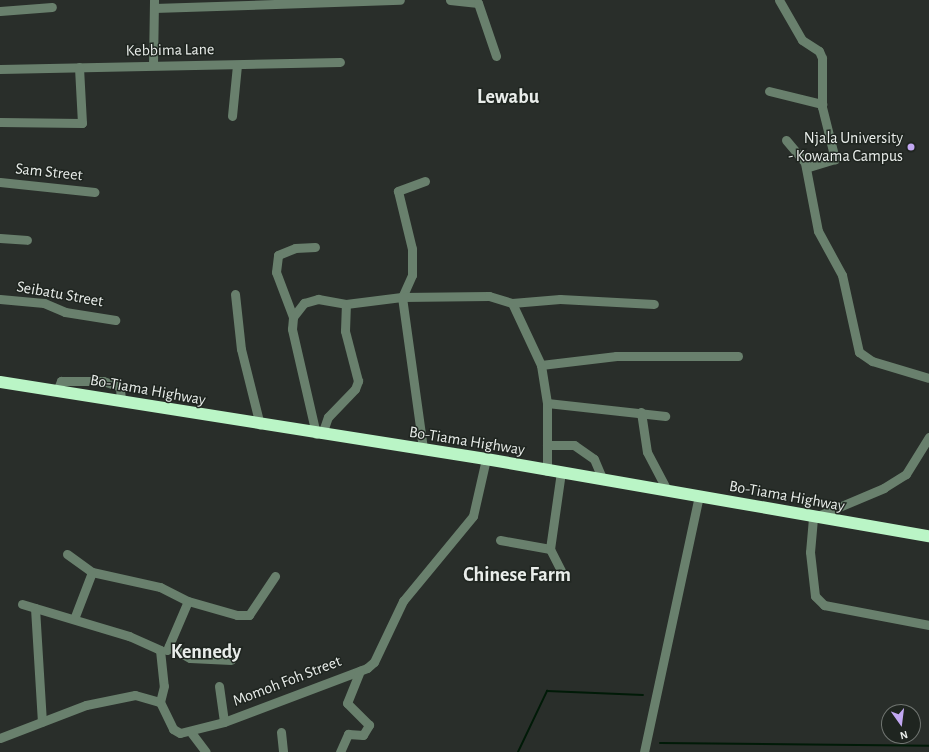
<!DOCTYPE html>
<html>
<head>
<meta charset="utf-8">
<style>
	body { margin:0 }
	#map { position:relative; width:929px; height:752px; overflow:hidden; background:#292e2a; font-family:"Alegreya Sans",sans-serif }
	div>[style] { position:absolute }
	.stream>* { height:2px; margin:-1px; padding:0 1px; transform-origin:1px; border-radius:1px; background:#001a07 }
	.minor>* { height:9px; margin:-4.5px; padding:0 4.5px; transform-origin:4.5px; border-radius:4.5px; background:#69806d }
	.highway>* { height:12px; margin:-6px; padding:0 6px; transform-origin:6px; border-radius:6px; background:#baf5c6 }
	.dots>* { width:11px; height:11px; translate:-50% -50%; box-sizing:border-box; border:2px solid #1f2520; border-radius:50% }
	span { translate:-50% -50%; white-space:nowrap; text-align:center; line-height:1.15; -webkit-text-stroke:3px #1f2520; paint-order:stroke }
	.street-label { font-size:16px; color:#e9edea }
	.poi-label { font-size:16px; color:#e9edea }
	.right { translate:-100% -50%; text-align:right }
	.district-label { font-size:20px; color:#e9edea; font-weight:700 }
	.north { position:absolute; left:881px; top:704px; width:40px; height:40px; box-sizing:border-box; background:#1f2520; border:1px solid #707571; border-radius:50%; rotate:166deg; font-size:11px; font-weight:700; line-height:16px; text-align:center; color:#e9edea }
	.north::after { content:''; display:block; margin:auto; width:14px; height:18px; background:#c2a8f2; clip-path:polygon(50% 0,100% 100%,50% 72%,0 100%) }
</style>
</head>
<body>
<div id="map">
	<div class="stream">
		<div style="left:660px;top:743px;width:269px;rotate:0.6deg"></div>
		<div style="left:518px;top:752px;width:68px;rotate:-64.6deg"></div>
		<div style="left:547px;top:691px;width:96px;rotate:2.4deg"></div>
	</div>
	<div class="minor">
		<div style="left:450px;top:0;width:28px;rotate:6deg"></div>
		<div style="left:478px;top:3px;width:56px;rotate:71.2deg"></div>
		<div style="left:779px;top:0;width:46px;rotate:60.1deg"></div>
		<div style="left:802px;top:40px;width:20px;rotate:33deg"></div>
		<div style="left:819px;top:51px;width:8px;rotate:67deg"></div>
		<div style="left:822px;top:58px;width:49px;rotate:90deg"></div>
		<div style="left:822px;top:107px;width:54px;rotate:76deg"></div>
		<div style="left:835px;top:159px;width:30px;rotate:163deg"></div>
		<div style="left:154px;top:8px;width:246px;rotate:-1.9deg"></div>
		<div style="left:0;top:11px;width:52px;rotate:-4.4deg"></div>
		<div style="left:153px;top:65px;width:65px;rotate:-89.1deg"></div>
		<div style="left:0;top:69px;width:340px;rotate:-1.2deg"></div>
		<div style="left:769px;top:91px;width:55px;rotate:13.8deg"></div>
		<div style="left:232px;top:116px;width:51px;rotate:-84.4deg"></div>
		<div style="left:0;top:122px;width:82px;rotate:0.7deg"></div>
		<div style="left:82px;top:123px;width:56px;rotate:-93.1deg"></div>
		<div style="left:786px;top:140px;width:30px;rotate:50deg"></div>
		<div style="left:805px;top:163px;width:69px;rotate:79.2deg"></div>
		<div style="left:818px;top:231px;width:50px;rotate:61.4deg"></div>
		<div style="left:842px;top:275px;width:79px;rotate:77.6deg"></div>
		<div style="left:859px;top:352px;width:16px;rotate:35deg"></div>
		<div style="left:872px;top:361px;width:59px;rotate:16.6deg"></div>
		<div style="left:425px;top:181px;width:29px;rotate:160deg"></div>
		<div style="left:398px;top:191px;width:60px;rotate:76.4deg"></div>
		<div style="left:412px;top:249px;width:26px;rotate:90deg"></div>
		<div style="left:412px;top:275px;width:24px;rotate:114deg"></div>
		<div style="left:402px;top:297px;width:87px;rotate:-0.7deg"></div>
		<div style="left:489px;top:296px;width:24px;rotate:17deg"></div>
		<div style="left:0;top:182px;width:95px;rotate:6.1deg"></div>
		<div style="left:0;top:238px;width:27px;rotate:4deg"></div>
		<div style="left:235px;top:294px;width:55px;rotate:83.8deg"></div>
		<div style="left:241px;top:349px;width:78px;rotate:76deg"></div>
		<div style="left:0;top:299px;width:44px;rotate:5.2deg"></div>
		<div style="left:44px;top:303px;width:23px;rotate:23deg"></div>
		<div style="left:65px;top:312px;width:51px;rotate:9.1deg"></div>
		<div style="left:293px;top:317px;width:48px;rotate:-110.7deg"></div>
		<div style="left:276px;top:272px;width:17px;rotate:-83deg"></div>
		<div style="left:278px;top:255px;width:18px;rotate:-22deg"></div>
		<div style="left:295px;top:248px;width:20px;rotate:-3deg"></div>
		<div style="left:541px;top:365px;width:76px;rotate:-6.8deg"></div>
		<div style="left:616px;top:356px;width:122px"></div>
		<div style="left:57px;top:391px;width:11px;rotate:-68deg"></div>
		<div style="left:61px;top:381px;width:42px"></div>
		<div style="left:103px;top:381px;width:18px;rotate:19deg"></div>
		<div style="left:120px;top:387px;width:14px;rotate:86deg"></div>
		<div style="left:547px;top:403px;width:119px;rotate:6.3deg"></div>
		<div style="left:641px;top:412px;width:40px;rotate:81.5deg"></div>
		<div style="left:647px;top:452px;width:43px;rotate:62.2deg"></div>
		<div style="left:316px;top:434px;width:108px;rotate:-102.9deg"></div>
		<div style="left:292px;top:329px;width:12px;rotate:-85deg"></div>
		<div style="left:293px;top:317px;width:18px;rotate:-52deg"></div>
		<div style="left:304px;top:303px;width:15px;rotate:-16deg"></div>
		<div style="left:318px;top:299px;width:28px;rotate:10deg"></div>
		<div style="left:346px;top:304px;width:56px;rotate:-7.1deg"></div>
		<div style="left:402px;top:297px;width:153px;rotate:82.1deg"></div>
		<div style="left:322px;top:434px;width:18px;rotate:-71deg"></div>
		<div style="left:328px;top:417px;width:39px;rotate:-46deg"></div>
		<div style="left:355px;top:389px;width:9px;rotate:-69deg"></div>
		<div style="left:358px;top:381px;width:52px;rotate:-104.6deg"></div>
		<div style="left:345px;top:331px;width:27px;rotate:-88deg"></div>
		<div style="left:929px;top:437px;width:44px;rotate:121.9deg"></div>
		<div style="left:906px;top:474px;width:26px;rotate:148deg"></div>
		<div style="left:884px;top:488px;width:77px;rotate:157.1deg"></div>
		<div style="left:813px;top:518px;width:34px;rotate:95deg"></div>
		<div style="left:810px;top:552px;width:44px;rotate:83.5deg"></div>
		<div style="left:815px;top:596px;width:13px;rotate:45deg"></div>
		<div style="left:824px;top:605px;width:107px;rotate:10.8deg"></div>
		<div style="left:547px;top:445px;width:27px"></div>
		<div style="left:574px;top:445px;width:24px;rotate:35deg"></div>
		<div style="left:594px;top:459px;width:23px;rotate:67deg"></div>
		<div style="left:547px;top:471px;width:68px;rotate:-90deg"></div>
		<div style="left:547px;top:403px;width:38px;rotate:-99deg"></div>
		<div style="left:541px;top:365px;width:68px;rotate:-115.1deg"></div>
		<div style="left:512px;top:303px;width:48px;rotate:-4.8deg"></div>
		<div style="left:560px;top:299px;width:94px;rotate:3deg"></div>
		<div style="left:500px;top:540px;width:51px;rotate:10.2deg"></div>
		<div style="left:550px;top:549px;width:78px;rotate:-81.9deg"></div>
		<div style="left:550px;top:549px;width:30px;rotate:63deg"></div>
		<div style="left:67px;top:554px;width:31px;rotate:36deg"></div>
		<div style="left:22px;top:604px;width:112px;rotate:16.7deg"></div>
		<div style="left:129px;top:636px;width:34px;rotate:24deg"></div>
		<div style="left:160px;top:650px;width:36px;rotate:84deg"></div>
		<div style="left:164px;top:686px;width:16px;rotate:104deg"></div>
		<div style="left:35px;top:608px;width:114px;rotate:86.5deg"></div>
		<div style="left:74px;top:619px;width:50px;rotate:-69deg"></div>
		<div style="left:92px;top:572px;width:70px;rotate:12.4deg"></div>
		<div style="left:160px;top:587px;width:31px;rotate:27deg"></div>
		<div style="left:188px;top:601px;width:51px;rotate:15.9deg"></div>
		<div style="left:237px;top:615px;width:12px"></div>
		<div style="left:249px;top:615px;width:47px;rotate:-56.3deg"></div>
		<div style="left:169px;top:646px;width:24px;rotate:30deg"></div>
		<div style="left:190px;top:658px;width:41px;rotate:2.8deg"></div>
		<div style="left:167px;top:650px;width:53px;rotate:-66.8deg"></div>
		<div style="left:219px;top:686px;width:36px;rotate:82deg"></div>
		<div style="left:190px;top:731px;width:26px;rotate:53deg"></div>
		<div style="left:281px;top:732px;width:20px;rotate:84deg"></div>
		<div style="left:0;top:738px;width:92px;rotate:-21deg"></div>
		<div style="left:86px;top:705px;width:50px;rotate:-11.5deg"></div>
		<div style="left:135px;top:695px;width:26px;rotate:16deg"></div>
		<div style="left:160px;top:702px;width:30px;rotate:64deg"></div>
		<div style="left:173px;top:729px;width:8px;rotate:30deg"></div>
		<div style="left:180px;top:733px;width:45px;rotate:-14deg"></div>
		<div style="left:224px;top:722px;width:153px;rotate:-20.7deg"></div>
		<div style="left:367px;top:668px;width:9px;rotate:-41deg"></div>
		<div style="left:374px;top:662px;width:68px;rotate:-64.6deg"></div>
		<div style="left:403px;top:601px;width:110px;rotate:-50.5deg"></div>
		<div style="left:473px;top:516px;width:58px;rotate:-77.2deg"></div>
		<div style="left:340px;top:752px;width:20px;rotate:-66deg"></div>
		<div style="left:348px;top:734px;width:15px;rotate:4deg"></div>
		<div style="left:363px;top:735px;width:12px;rotate:-59deg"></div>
		<div style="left:369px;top:725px;width:31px;rotate:-135deg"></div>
		<div style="left:347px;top:703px;width:35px;rotate:-68deg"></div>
		<div style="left:644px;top:752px;width:262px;rotate:-77.9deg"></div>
	</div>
	<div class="highway">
		<div style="left:0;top:382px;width:492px;rotate:9deg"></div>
		<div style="left:486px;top:459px;width:450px;rotate:9.9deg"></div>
	</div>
	<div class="dots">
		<div style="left:911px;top:147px;background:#c2a8f2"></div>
	</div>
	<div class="street-label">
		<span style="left:170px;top:50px;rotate:-1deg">Kebbima Lane</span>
		<span style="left:49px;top:172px;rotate:6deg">Sam Street</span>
		<span style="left:60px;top:294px;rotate:10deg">Seibatu Street</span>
		<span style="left:148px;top:390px;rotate:10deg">Bo-Tiama Highway</span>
		<span style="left:467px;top:441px;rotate:9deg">Bo-Tiama Highway</span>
		<span style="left:787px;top:496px;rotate:10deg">Bo-Tiama Highway</span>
		<span style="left:287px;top:681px;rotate:-21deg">Momoh Foh Street</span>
	</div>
	<div class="poi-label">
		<span class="right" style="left:903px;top:147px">Njala University<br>- Kowama Campus</span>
	</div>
	<div class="district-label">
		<span style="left:508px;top:97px">Lewabu</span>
		<span style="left:517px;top:575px">Chinese Farm</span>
		<span style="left:206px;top:652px">Kennedy</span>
	</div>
	<div class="north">N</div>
</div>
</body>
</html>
